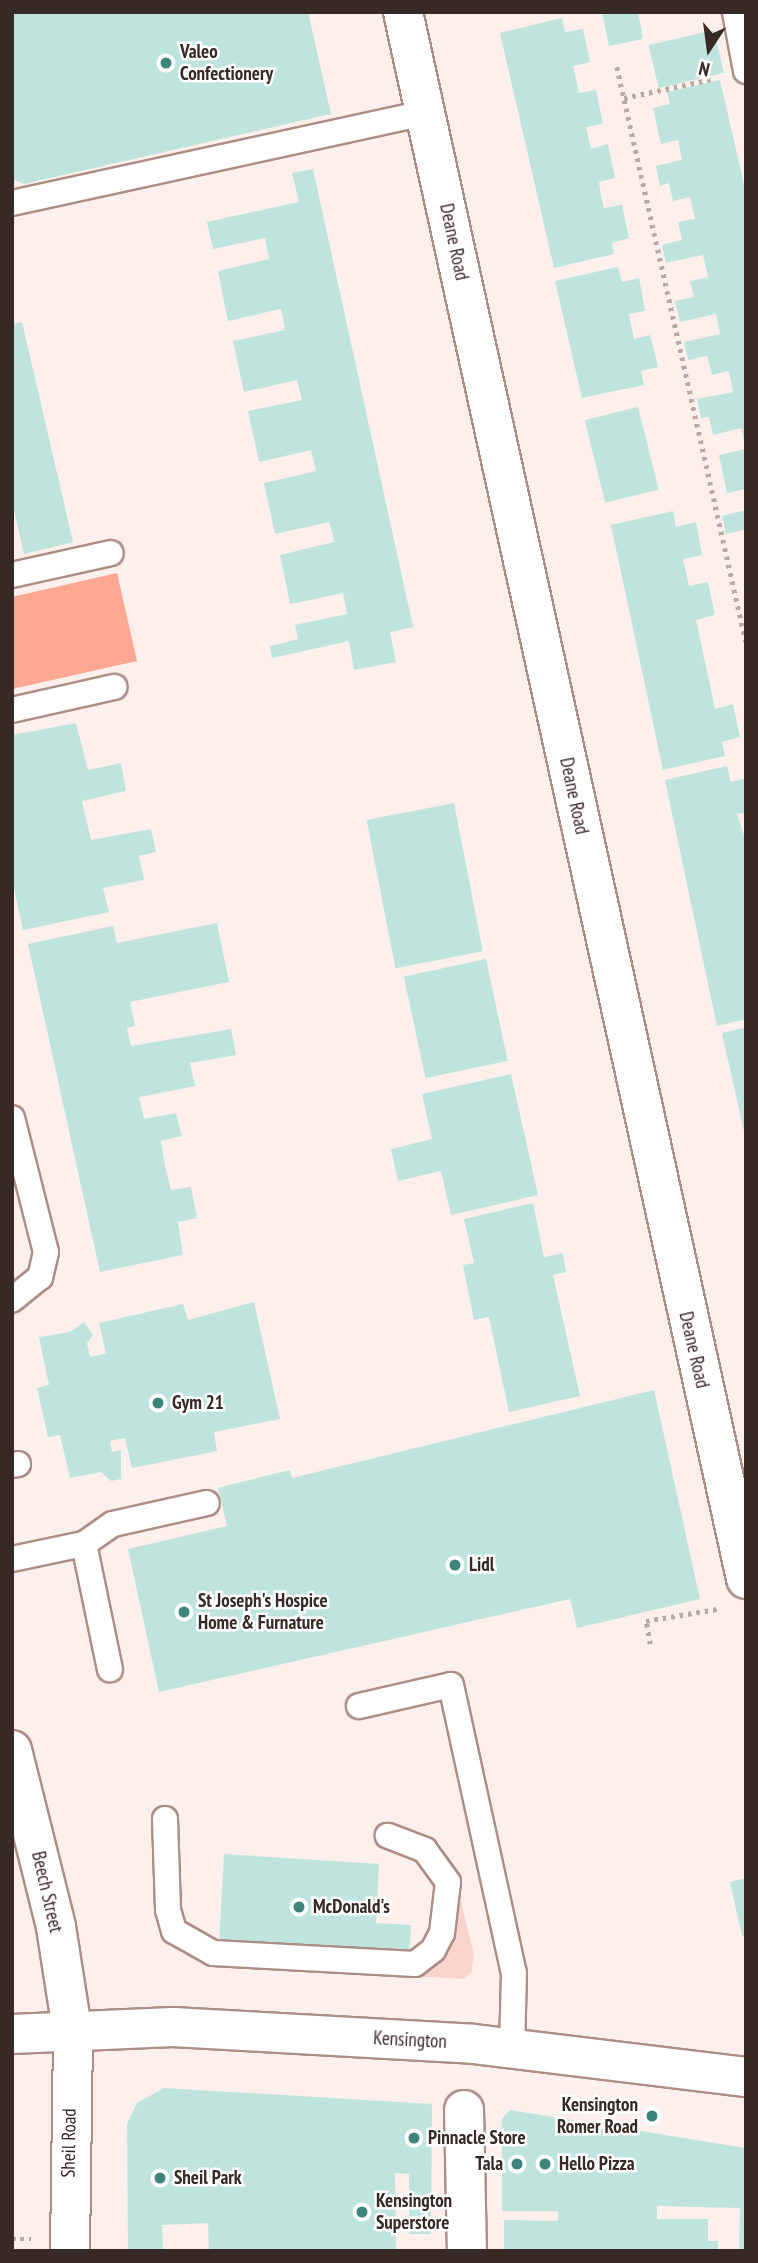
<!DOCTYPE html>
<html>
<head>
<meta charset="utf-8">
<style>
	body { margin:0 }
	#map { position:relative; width:758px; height:2263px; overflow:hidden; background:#fdefec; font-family:"PT Sans Narrow",sans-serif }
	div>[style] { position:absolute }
	.green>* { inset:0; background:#f8d4cb }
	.forest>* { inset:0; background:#fea792 }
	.building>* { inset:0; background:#bfe4de; transform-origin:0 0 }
	.path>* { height:4.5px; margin-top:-2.25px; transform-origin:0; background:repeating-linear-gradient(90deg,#b7a9a6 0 3.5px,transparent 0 8.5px) }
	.roads { filter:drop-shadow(2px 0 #ad8e86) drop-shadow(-2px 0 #ad8e86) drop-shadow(0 2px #ad8e86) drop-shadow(0 -2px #ad8e86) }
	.lane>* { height:24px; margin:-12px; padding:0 12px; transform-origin:12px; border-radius:12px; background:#fff }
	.street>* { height:38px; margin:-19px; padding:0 19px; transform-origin:19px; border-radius:19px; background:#fff }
	.secondary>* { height:38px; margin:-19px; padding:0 19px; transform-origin:19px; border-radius:19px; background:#fff }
	.primary>* { height:38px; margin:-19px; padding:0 19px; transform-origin:19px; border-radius:19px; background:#fff }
	.dots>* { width:19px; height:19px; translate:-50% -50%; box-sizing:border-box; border:4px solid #fff; border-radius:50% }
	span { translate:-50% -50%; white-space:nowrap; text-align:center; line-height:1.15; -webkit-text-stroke:5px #fff; paint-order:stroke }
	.poi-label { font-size:19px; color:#362926; font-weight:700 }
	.left { translate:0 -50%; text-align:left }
	.right { translate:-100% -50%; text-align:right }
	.street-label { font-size:19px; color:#362926 }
	.frame { position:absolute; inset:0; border:14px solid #362926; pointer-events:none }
	.north { position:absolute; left:674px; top:14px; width:70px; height:70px; -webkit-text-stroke:5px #fff; paint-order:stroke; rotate:193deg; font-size:19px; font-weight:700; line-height:28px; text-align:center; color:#362926 }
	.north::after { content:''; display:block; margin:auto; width:24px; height:32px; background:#362926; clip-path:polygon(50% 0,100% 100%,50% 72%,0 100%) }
</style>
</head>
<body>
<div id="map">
	<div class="green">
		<div style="clip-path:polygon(458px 1890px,474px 1955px,471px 1973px,463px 1979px,413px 1976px,451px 1938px)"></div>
	</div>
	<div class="forest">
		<div style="clip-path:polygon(117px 573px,137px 661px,12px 689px,12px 597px)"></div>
	</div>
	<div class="building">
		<div style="clip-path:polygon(12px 12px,308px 12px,331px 114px,24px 184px,12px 179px)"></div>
		<div style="clip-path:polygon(602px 12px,638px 12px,643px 39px,609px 46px)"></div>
		<div style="clip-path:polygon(562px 18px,565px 32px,583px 29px,590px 62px,573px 66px,579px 93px,596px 90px,603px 124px,586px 127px,591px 149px,608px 144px,615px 178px,599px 182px,601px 195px,604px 208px,622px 205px,629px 238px,612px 243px,614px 254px,554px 268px,500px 33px)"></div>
		<div style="left:714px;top:30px;width:44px;height:67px;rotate:77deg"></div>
		<div style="clip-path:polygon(720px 80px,746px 193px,745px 446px,741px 428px,713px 435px,709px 417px,701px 418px,697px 399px,733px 392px,729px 371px,712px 375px,707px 356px,688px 360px,684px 342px,720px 334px,716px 314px,680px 322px,675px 301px,694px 297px,690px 281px,708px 277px,703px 255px,666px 263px,662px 245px,682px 240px,678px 222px,695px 219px,690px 197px,673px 201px,669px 183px,660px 186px,656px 166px,682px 160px,678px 140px,661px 144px,653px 108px,670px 104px,667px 92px)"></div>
		<div style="clip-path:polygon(313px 169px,413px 627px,390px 632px,396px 662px,354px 670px,349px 641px,272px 658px,270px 646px,298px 639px,295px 625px,347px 614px,343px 593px,290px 604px,280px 555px,334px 542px,332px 532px,329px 522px,275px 534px,264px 483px,316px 471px,311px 450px,259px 462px,248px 411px,302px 400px,297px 380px,244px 392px,233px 341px,285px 330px,283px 318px,281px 309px,228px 321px,218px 271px,269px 259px,265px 238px,213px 249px,207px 222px,299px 202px,292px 173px)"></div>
		<div style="clip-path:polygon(618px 267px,622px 282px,639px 278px,645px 311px,629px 314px,634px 339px,650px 335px,658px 367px,641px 371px,644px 385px,582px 398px,555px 281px)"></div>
		<div style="clip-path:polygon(22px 322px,73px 542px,24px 554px,12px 501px,12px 324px)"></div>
		<div style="left:638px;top:407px;width:85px;height:55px;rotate:76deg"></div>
		<div style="clip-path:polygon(746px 449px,746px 489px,727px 493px,719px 455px)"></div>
		<div style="clip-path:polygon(746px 510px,746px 529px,726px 534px,722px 516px)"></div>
		<div style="clip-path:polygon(673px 511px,676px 527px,696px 522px,702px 555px,683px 559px,689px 586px,708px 582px,715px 615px,696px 620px,715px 709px,733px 704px,740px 737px,722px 742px,725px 756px,663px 770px,611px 525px)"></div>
		<div style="clip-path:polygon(76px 723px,88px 770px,121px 763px,126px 791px,82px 801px,91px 840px,151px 829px,156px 852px,139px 856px,144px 880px,103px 888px,109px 912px,23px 930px,12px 879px,12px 735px)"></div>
		<div style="clip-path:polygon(727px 766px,731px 782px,746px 778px,746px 813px,737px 814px,746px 841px,746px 1019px,717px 1026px,665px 780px)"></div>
		<div style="left:454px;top:803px;width:151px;height:89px;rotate:79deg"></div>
		<div style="clip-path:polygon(217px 923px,229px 982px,130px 1002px,135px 1026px,127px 1028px,131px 1046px,231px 1029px,236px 1055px,190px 1063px,195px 1086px,139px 1097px,144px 1119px,176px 1113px,182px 1136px,161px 1141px,165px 1166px,171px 1190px,191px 1187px,197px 1218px,178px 1222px,183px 1255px,100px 1272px,28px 944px,113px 926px,117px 943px)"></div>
		<div style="left:486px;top:959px;width:104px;height:84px;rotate:78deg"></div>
		<div style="clip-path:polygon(746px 1027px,746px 1136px,745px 1136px,722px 1033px)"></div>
		<div style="clip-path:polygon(511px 1074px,538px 1195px,451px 1215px,441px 1171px,398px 1181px,391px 1149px,432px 1139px,422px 1094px)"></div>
		<div style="clip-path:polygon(533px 1203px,544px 1257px,563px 1253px,566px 1272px,553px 1275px,580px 1396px,509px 1412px,489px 1317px,474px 1320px,463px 1265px,474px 1263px,464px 1219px)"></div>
		<div style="clip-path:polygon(254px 1302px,280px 1419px,214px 1432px,217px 1451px,132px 1468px,125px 1438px,110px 1441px,112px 1452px,121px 1450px,121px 1479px,111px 1481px,101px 1472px,70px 1478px,60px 1435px,48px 1437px,37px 1388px,49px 1385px,39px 1337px,70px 1332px,84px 1322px,93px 1335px,87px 1343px,90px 1357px,106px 1353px,99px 1323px,183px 1304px,188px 1320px)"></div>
		<div style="clip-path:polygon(654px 1390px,700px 1599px,577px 1628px,570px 1599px,159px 1692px,128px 1549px,227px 1526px,218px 1488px,290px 1470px,292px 1478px)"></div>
		<div style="clip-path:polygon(224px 1854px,379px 1864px,376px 1923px,411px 1925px,409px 1957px,219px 1945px)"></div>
		<div style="clip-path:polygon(746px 1878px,746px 1935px,742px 1936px,730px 1882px)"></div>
		<div style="clip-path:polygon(164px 2088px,432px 2104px,431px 2234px,409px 2234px,409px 2174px,395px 2173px,396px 2251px,209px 2251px,208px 2223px,162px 2225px,163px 2251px,128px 2251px,127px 2124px,137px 2103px)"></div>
		<div style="clip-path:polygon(510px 2110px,746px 2148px,746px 2251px,739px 2251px,740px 2208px,657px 2206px,657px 2219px,708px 2219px,708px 2241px,718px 2241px,718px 2251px,504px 2251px,504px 2220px,558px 2221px,558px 2211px,502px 2211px,502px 2119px)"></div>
	</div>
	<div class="path">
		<div style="left:617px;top:67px;width:589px;rotate:77.36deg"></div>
		<div style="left:624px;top:98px;width:90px;rotate:-12.2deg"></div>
		<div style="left:650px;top:1644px;width:23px;rotate:-100deg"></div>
		<div style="left:646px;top:1621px;width:72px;rotate:-9.6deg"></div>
		<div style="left:12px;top:2239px;width:19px"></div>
	</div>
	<div class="roads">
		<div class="lane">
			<div style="left:735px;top:12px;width:60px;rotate:79.4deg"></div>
			<div style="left:12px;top:203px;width:423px;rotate:-12.3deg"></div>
			<div style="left:12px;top:575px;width:101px;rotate:-12.5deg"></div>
			<div style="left:12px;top:710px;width:105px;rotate:-12.7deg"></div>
			<div style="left:12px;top:1118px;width:138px;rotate:75.8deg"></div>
			<div style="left:46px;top:1252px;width:26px;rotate:103deg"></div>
			<div style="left:40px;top:1277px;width:36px;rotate:141deg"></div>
			<div style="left:12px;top:1465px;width:6px;rotate:-9deg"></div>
			<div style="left:84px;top:1544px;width:35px;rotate:-35deg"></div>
			<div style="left:113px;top:1524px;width:96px;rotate:-12.6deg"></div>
			<div style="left:12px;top:1559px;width:74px;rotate:-11.8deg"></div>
			<div style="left:84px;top:1544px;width:128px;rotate:78.3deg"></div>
			<div style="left:359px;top:1706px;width:94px;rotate:-12.9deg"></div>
			<div style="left:451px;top:1685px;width:295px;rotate:77.7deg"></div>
			<div style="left:514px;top:1973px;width:75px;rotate:91.5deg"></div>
			<div style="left:165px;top:1819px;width:91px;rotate:88.1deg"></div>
			<div style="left:168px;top:1910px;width:22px;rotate:74deg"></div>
			<div style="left:174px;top:1931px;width:45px;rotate:29.4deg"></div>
			<div style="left:213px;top:1953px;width:202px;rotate:3.1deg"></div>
			<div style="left:415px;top:1964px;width:23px;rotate:-38deg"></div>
			<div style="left:433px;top:1950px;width:19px;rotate:-62deg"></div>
			<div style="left:442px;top:1933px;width:51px;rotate:-83.3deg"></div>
			<div style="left:448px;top:1882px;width:39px;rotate:-126deg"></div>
			<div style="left:425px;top:1850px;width:40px;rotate:-159deg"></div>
		</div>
		<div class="street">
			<div style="left:403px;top:12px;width:1604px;rotate:77.65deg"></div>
			<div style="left:12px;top:1750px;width:182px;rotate:76deg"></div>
			<div style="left:56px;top:1927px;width:109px;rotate:81.1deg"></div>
			<div style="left:464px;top:2110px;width:141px;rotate:88.8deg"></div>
		</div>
		<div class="secondary">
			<div style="left:70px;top:2251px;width:216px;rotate:-89.2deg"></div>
		</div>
		<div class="primary">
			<div style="left:12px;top:2034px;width:161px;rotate:-2.5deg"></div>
			<div style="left:173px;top:2027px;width:300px;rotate:3.2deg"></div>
			<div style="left:473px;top:2044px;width:275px;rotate:6.9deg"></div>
		</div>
	</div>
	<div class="dots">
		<div style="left:166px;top:63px;background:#3f847b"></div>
		<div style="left:158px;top:1403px;background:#3f847b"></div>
		<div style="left:455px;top:1565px;background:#3f847b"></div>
		<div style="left:184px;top:1612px;background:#3f847b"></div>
		<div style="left:299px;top:1907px;background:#3f847b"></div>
		<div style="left:652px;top:2116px;background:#3f847b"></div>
		<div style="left:414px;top:2138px;background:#3f847b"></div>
		<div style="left:517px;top:2164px;background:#3f847b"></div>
		<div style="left:545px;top:2164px;background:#3f847b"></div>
		<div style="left:160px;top:2178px;background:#3f847b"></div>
		<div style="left:362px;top:2212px;background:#3f847b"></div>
	</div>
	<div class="poi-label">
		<span class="left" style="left:180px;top:63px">Valeo<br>Confectionery</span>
		<span class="left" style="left:172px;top:1403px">Gym 21</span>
		<span class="left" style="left:469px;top:1565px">Lidl</span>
		<span class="left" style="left:198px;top:1612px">St Joseph's Hospice<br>Home &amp; Furnature</span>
		<span class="left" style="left:313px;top:1907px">McDonald's</span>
		<span class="right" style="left:638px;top:2116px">Kensington<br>Romer Road</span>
		<span class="left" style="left:428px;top:2138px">Pinnacle Store</span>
		<span class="right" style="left:503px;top:2164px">Tala</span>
		<span class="left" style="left:559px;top:2164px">Hello Pizza</span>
		<span class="left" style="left:174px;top:2178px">Sheil Park</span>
		<span class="left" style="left:376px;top:2212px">Kensington<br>Superstore</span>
	</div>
	<div class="street-label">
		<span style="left:454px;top:242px;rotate:78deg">Deane Road</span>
		<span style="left:574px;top:796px;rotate:78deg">Deane Road</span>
		<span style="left:694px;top:1350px;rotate:77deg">Deane Road</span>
		<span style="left:47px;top:1892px;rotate:77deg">Beech Street</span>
		<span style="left:410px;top:2040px;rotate:3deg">Kensington</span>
		<span style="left:69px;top:2143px;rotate:-89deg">Sheil Road</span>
	</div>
	<div class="frame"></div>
	<div class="north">N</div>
</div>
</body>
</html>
